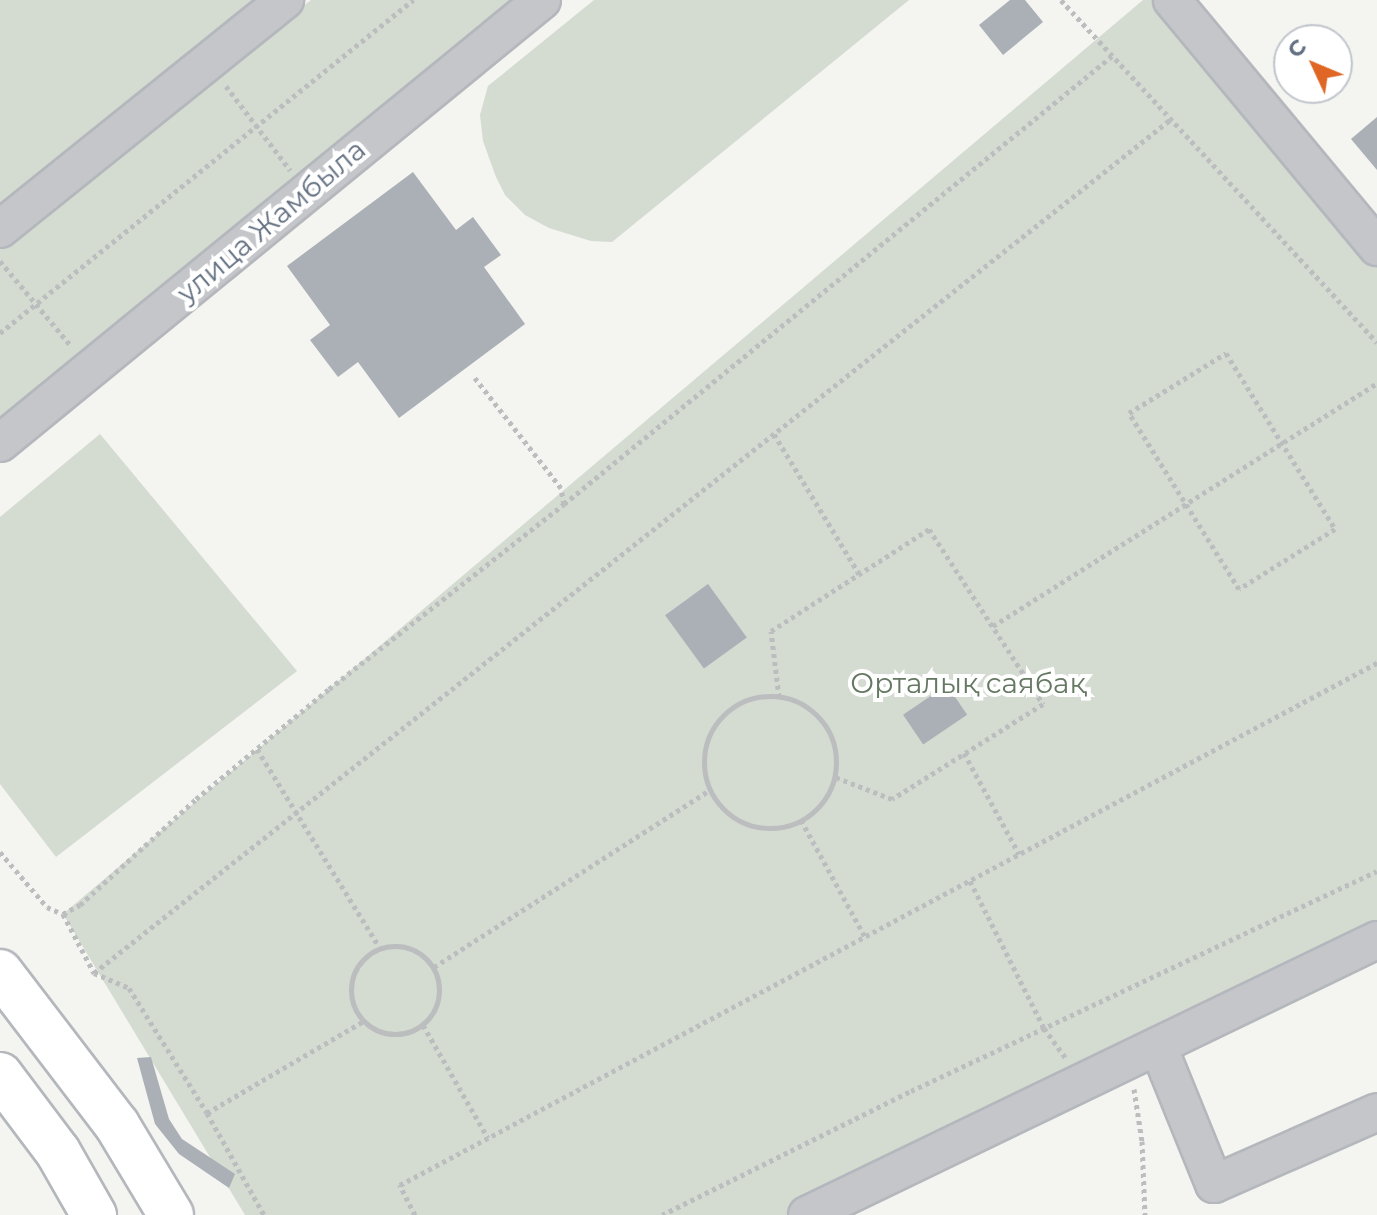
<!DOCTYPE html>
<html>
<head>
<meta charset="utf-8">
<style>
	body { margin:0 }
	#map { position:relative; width:1377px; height:1215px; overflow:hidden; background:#f4f4f0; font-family:Montserrat,sans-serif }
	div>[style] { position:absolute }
	.green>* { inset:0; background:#d4dbd1 }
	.building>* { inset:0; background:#aab0b6; transform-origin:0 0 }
	.path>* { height:5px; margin-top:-2.5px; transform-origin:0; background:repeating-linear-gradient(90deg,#bbbdbf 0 4px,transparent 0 8px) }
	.path>.ring { margin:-2.5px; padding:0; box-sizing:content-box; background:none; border:5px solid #bbbdbf; border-radius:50% }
	.roads { filter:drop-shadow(2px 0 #b4b7bc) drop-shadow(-2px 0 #b4b7bc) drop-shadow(0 2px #b4b7bc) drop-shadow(0 -2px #b4b7bc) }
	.minor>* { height:36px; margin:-18px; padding:0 18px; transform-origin:18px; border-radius:18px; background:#c4c6ca }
	.major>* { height:44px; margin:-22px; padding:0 22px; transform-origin:22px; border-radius:22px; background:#fff }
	span { translate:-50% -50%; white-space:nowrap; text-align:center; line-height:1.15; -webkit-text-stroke:8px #fff; paint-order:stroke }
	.street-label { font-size:28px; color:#637081 }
	.park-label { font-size:28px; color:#647862 }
	.north { position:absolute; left:1273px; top:24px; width:80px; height:80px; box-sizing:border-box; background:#fff; border:2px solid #c1c6cd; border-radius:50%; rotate:314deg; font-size:22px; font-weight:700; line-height:32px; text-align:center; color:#637081 }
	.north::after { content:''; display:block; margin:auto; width:28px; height:36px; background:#df6625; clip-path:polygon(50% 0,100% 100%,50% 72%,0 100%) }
</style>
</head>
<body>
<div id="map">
	<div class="green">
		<div style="clip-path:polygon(0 0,262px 0,0 207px)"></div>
		<div style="clip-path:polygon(311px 0,515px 0,0 424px,0 249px)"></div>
		<div style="clip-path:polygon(594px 0,909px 0,612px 242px,591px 241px,549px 228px,525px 215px,505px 195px,496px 177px,483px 141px,480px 115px,488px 86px)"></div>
		<div style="clip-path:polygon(1143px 0,1172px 0,1377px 247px,1377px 940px,807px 1215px,245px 1215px,63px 914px)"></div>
		<div style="clip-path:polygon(100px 434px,297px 671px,56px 857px,0 784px,0 517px)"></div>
	</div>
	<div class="building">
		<div style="clip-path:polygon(1010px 0,1025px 0,1043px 22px,1003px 55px,979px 25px)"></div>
		<div style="clip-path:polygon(1377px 117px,1377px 170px,1351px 139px)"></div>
		<div style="clip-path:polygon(413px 172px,456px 230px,473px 217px,501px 255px,484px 267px,525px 324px,399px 418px,358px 362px,338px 377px,310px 340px,330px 325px,287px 266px)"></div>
		<div style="left:708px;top:584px;width:66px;height:53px;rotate:54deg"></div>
		<div style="left:947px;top:685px;width:36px;height:53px;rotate:56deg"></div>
		<div style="clip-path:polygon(151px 1057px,169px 1119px,182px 1139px,235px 1174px,229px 1188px,179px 1154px,155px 1124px,137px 1058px)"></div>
	</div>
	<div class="path">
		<div style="left:1061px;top:0;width:466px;rotate:47.3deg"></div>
		<div style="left:226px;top:86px;width:106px;rotate:52.7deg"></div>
		<div style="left:0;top:261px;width:112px;rotate:50.1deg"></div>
		<div style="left:0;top:333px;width:531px;rotate:-38.88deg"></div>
		<div style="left:1226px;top:353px;width:207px;rotate:58.2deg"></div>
		<div style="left:1335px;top:529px;width:113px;rotate:148deg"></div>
		<div style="left:1239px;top:589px;width:208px;rotate:-122deg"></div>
		<div style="left:1129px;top:413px;width:114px;rotate:-31.7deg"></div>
		<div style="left:774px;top:434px;width:164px;rotate:58.7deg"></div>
		<div style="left:564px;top:504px;width:708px;rotate:-39.27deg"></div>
		<div style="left:993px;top:626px;width:454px;rotate:-32.3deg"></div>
		<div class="ring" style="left:704px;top:696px;width:127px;height:127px"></div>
		<div style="left:779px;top:697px;width:66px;rotate:-96.9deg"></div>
		<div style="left:771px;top:631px;width:188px;rotate:-32.8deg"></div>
		<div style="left:929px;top:529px;width:209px;rotate:56.9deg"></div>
		<div style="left:1043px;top:704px;width:178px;rotate:147.8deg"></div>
		<div style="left:892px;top:799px;width:61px;rotate:-158.9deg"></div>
		<div style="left:257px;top:749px;width:234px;rotate:58.3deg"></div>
		<div style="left:964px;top:753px;width:115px;rotate:61.4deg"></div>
		<div style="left:801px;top:820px;width:133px;rotate:61.3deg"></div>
		<div style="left:0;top:852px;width:72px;rotate:49.5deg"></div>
		<div style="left:47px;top:907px;width:17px;rotate:24deg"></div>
		<div style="left:63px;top:914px;width:67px;rotate:62.3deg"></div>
		<div style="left:94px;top:973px;width:38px;rotate:23deg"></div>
		<div style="left:129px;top:988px;width:147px;rotate:58deg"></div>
		<div style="left:207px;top:1113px;width:117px;rotate:60.8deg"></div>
		<div style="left:970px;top:881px;width:165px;rotate:63.3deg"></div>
		<div style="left:1044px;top:1028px;width:37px;rotate:54deg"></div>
		<div style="left:63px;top:914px;width:19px;rotate:-28deg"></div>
		<div style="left:80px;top:905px;width:157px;rotate:-42.4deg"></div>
		<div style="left:196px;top:799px;width:173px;rotate:-39.6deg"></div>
		<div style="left:329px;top:689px;width:299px;rotate:-38.2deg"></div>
		<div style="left:564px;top:504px;width:16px;rotate:-101deg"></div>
		<div style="left:561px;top:488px;width:140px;rotate:-128deg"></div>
		<div class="ring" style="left:351px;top:946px;width:83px;height:83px"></div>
		<div style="left:434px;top:967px;width:328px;rotate:-32.7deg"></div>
		<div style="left:94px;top:973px;width:1373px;rotate:-38.41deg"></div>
		<div style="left:423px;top:1025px;width:130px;rotate:60.1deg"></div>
		<div style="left:1134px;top:1089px;width:53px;rotate:81.3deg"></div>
		<div style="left:1142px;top:1141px;width:74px;rotate:87.7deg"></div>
		<div style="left:207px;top:1113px;width:182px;rotate:-30.4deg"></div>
		<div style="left:415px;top:1215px;width:34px;rotate:-117deg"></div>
		<div style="left:400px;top:1185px;width:1108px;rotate:-28.12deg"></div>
		<div style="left:662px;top:1215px;width:278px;rotate:-26.5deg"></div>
		<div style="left:911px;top:1091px;width:515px;rotate:-25.27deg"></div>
	</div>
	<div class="roads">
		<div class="minor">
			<div style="left:1172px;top:0;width:321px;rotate:50.3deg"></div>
			<div style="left:0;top:229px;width:366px;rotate:-38.8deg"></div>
			<div style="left:0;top:443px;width:700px;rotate:-39.26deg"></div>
			<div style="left:1158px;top:1046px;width:149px;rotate:67.9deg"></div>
			<div style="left:1214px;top:1184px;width:178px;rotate:-23.8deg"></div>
			<div style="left:807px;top:1215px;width:633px;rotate:-25.76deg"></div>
		</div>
		<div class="major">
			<div style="left:0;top:972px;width:193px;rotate:52.6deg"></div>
			<div style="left:117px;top:1125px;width:105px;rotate:59deg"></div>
			<div style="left:0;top:1075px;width:96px;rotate:53deg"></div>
			<div style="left:58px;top:1152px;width:73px;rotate:60.3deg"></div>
		</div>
	</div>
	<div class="street-label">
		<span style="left:271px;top:221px;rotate:-40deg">улица Жамбыла</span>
	</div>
	<div class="park-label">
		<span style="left:968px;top:683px">Орталық саябақ</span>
	</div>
	<div class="north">С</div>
</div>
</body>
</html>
